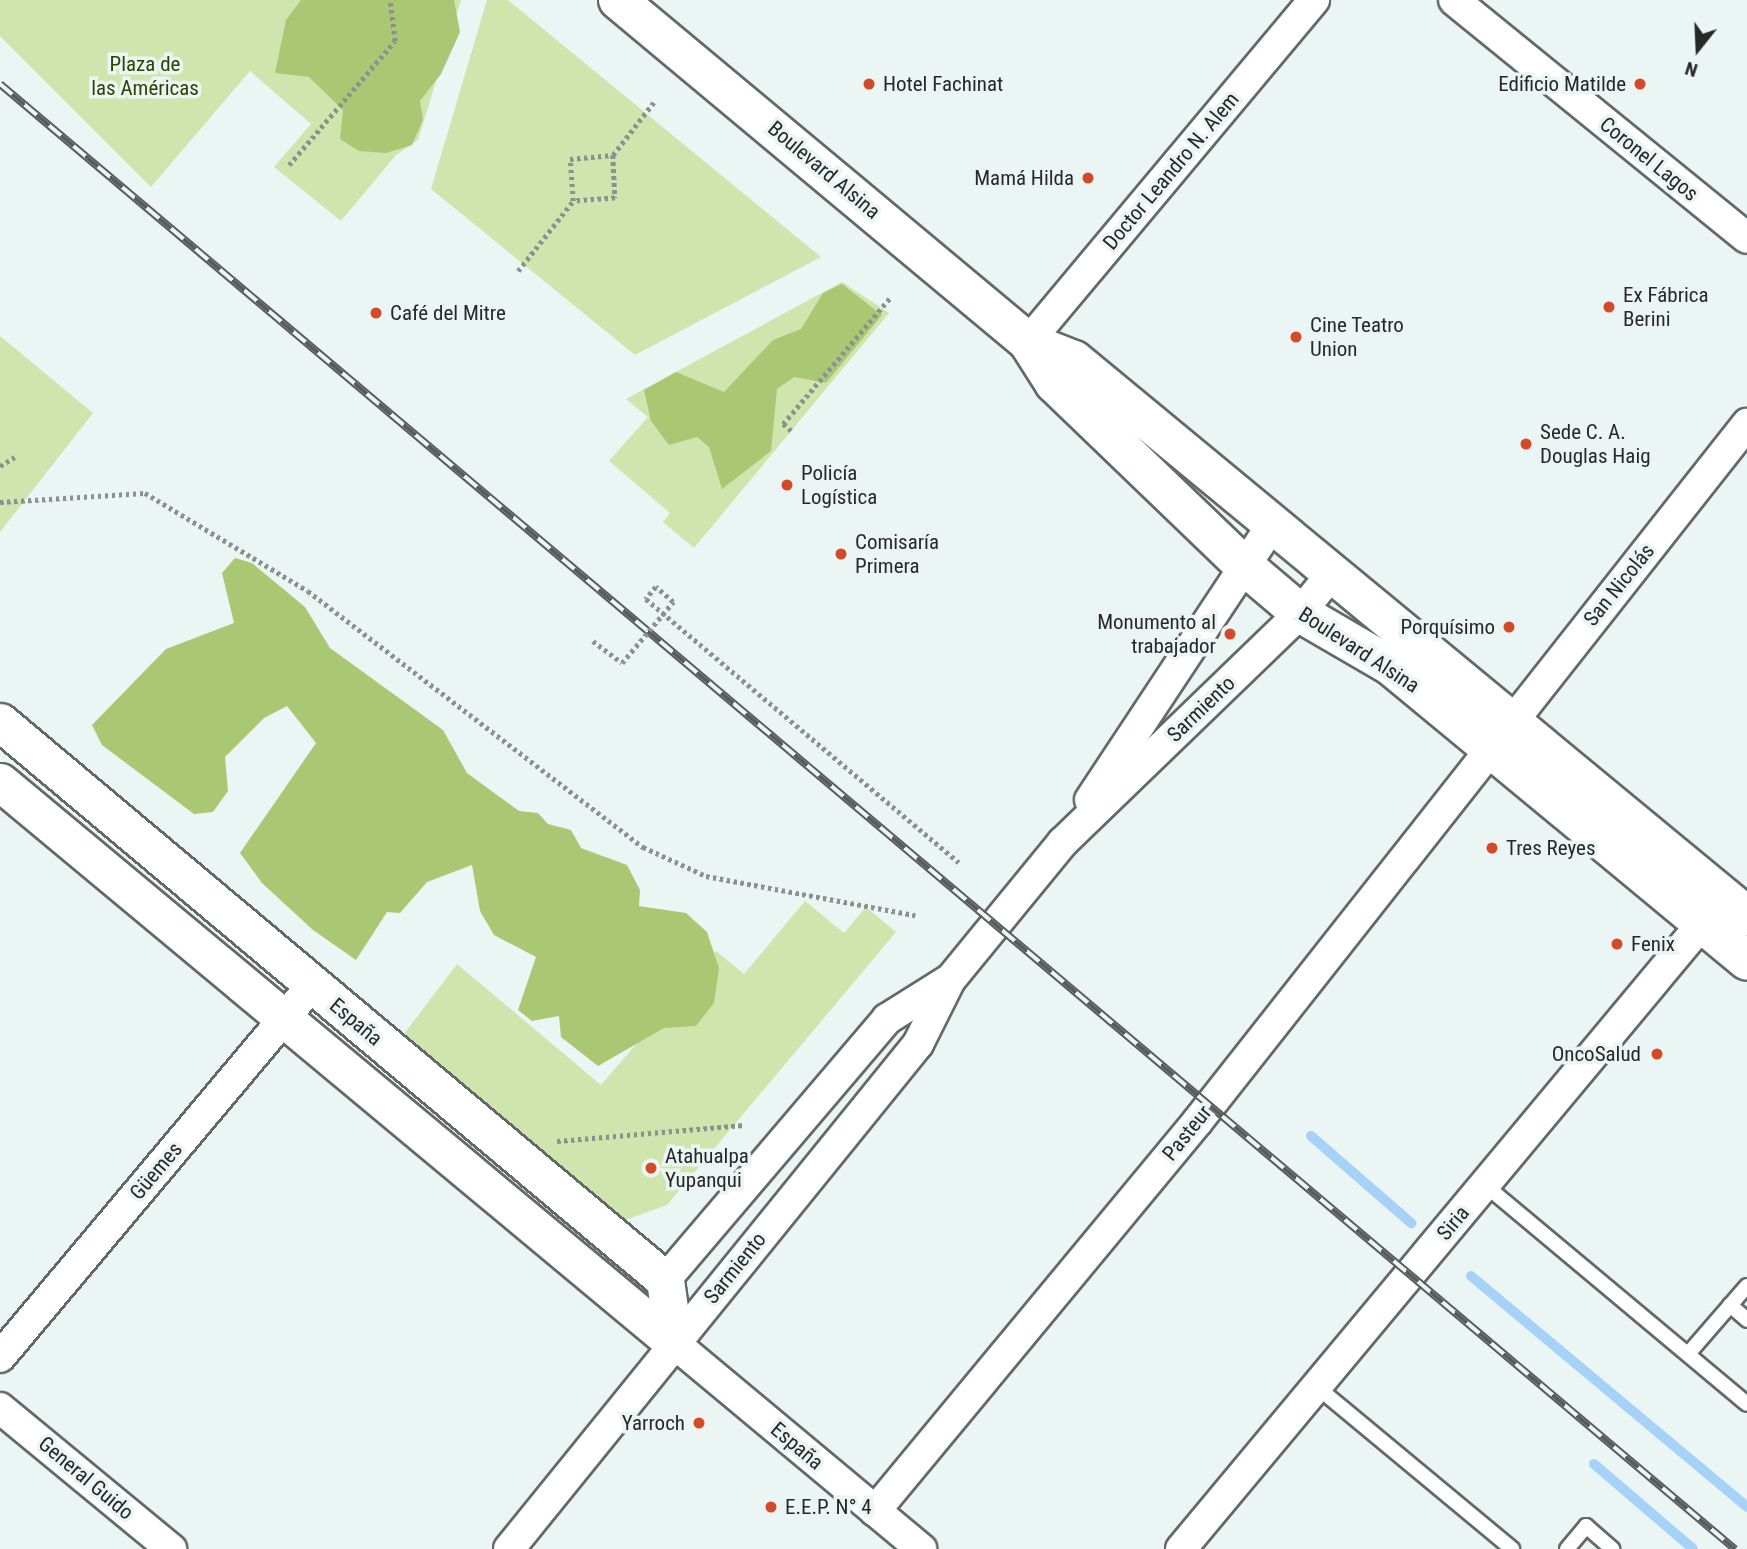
<!DOCTYPE html>
<html>
<head>
<meta charset="utf-8">
<style>
	body { margin:0 }
	#map { position:relative; width:1747px; height:1549px; overflow:hidden; background:#ebf5f3; font-family:"Roboto Condensed",sans-serif }
	div>[style] { position:absolute }
	.green>* { inset:0; background:#d0e5ae }
	.forest>* { inset:0; background:#aac874 }
	.stream>* { height:10px; margin:-5px; padding:0 5px; transform-origin:5px; border-radius:5px; background:#a7d2f7 }
	.path>* { height:4.5px; margin-top:-2.25px; transform-origin:0; background:repeating-linear-gradient(90deg,#8a918f 0 3.5px,transparent 0 7px) }
	.roads { filter:drop-shadow(2px 0 #626a69) drop-shadow(-2px 0 #626a69) drop-shadow(0 2px #626a69) drop-shadow(0 -2px #626a69) }
	.service>* { height:14px; margin:-7px; padding:0 7px; transform-origin:7px; border-radius:7px; background:#fff }
	.minor>* { height:30px; margin:-15px; padding:0 15px; transform-origin:15px; border-radius:15px; background:#fff }
	.tertiary>* { height:37px; margin:-18.5px; padding:0 18.5px; transform-origin:18.5px; border-radius:18.5px; background:#fff }
	.secondary>* { height:38px; margin:-19px; padding:0 19px; transform-origin:19px; border-radius:19px; background:#fff }
	.rail>* { height:8px; margin-top:-4px; transform-origin:0; background:repeating-linear-gradient(90deg,#ebf5f3 0 16px,#585d5c 0 32px); box-sizing:border-box; border-block:2px solid #585d5c }
	.path-bridge>* { height:4.5px; margin-top:-2.25px; transform-origin:0; background:repeating-linear-gradient(90deg,#8a918f 0 3.5px,transparent 0 7px) }
	.dots>* { width:19px; height:19px; translate:-50% -50%; box-sizing:border-box; border:4px solid #ebf5f3; border-radius:50% }
	span { translate:-50% -50%; white-space:nowrap; text-align:center; line-height:1.15; -webkit-text-stroke:7px #ebf5f3; paint-order:stroke }
	.park-label { font-size:21px; color:#304201 }
	.poi-label { font-size:21px; color:#252928 }
	.left { translate:0 -50%; text-align:left }
	.right { translate:-100% -50%; text-align:right }
	.street-label { font-size:21px; color:#252928 }
	.north { position:absolute; left:1663px; top:14px; width:70px; height:70px; -webkit-text-stroke:5px #ebf5f3; paint-order:stroke; rotate:198deg; font-size:19px; font-weight:700; line-height:28px; text-align:center; color:#252928 }
	.north::after { content:''; display:block; margin:auto; width:24px; height:32px; background:#252928; clip-path:polygon(50% 0,100% 100%,50% 72%,0 100%) }
</style>
</head>
<body>
<div id="map">
	<div class="green">
		<div style="clip-path:polygon(0 0,461px 0,418px 140px,396px 155px,341px 221px,274px 167px,311px 124px,250px 71px,151px 187px,0 36px)"></div>
		<div style="clip-path:polygon(487px 0,508px 0,821px 257px,635px 355px,431px 189px)"></div>
		<div style="clip-path:polygon(842px 282px,889px 313px,694px 548px,663px 522px,670px 513px,609px 461px,648px 417px,626px 399px)"></div>
		<div style="clip-path:polygon(0 336px,93px 413px,0 532px)"></div>
		<div style="clip-path:polygon(805px 901px,844px 933px,866px 907px,896px 932px,667px 1205px,620px 1222px,401px 1038px,457px 964px,601px 1085px,716px 951px,744px 974px)"></div>
	</div>
	<div class="forest">
		<div style="clip-path:polygon(301px 0,454px 0,460px 32px,441px 74px,420px 101px,423px 120px,412px 145px,386px 153px,359px 151px,340px 139px,343px 110px,309px 77px,275px 73px,286px 20px)"></div>
		<div style="clip-path:polygon(842px 284px,882px 315px,826px 383px,794px 377px,777px 389px,771px 451px,722px 489px,709px 447px,697px 437px,669px 445px,651px 421px,644px 390px,676px 372px,724px 392px,773px 340px,801px 329px,823px 293px)"></div>
		<div style="clip-path:polygon(235px 558px,252px 563px,305px 607px,330px 648px,443px 730px,467px 773px,519px 811px,538px 813px,548px 824px,571px 830px,581px 848px,627px 865px,640px 890px,639px 906px,686px 913px,707px 932px,719px 968px,714px 1003px,696px 1026px,664px 1028px,598px 1066px,561px 1037px,559px 1016px,532px 1021px,518px 1010px,536px 957px,494px 935px,480px 911px,472px 865px,427px 882px,400px 913px,387px 912px,356px 960px,313px 930px,262px 883px,240px 853px,316px 743px,287px 706px,264px 718px,225px 757px,228px 791px,213px 812px,194px 814px,102px 745px,92px 725px,166px 649px,234px 623px,222px 573px)"></div>
	</div>
	<div class="stream">
		<div style="left:1311px;top:1136px;width:133px;rotate:41deg"></div>
		<div style="left:1471px;top:1276px;width:360px;rotate:39.9deg"></div>
		<div style="left:1594px;top:1464px;width:130px;rotate:40.6deg"></div>
	</div>
	<div class="path">
		<div style="left:613px;top:155px;width:43px;rotate:87.3deg"></div>
		<div style="left:615px;top:198px;width:42px;rotate:175.9deg"></div>
		<div style="left:573px;top:201px;width:42px;rotate:-94.1deg"></div>
		<div style="left:570px;top:159px;width:43px;rotate:-5.3deg"></div>
		<div style="left:613px;top:155px;width:67px;rotate:-52.3deg"></div>
		<div style="left:289px;top:165px;width:163px;rotate:-49.5deg"></div>
		<div style="left:395px;top:41px;width:41px;rotate:-97deg"></div>
		<div style="left:518px;top:271px;width:89px;rotate:-51.8deg"></div>
		<div style="left:791px;top:431px;width:11px;rotate:-139deg"></div>
		<div style="left:783px;top:424px;width:165px;rotate:-49.7deg"></div>
		<div style="left:0;top:466px;width:17px;rotate:-31deg"></div>
		<div style="left:0;top:502px;width:145px;rotate:-3.6deg"></div>
		<div style="left:145px;top:493px;width:190px;rotate:31deg"></div>
		<div style="left:308px;top:591px;width:422px;rotate:37.4deg"></div>
		<div style="left:643px;top:847px;width:69px;rotate:24.7deg"></div>
		<div style="left:706px;top:876px;width:213px;rotate:10.6deg"></div>
		<div style="left:673px;top:602px;width:23px;rotate:-139deg"></div>
		<div style="left:656px;top:587px;width:16px;rotate:130deg"></div>
		<div style="left:646px;top:599px;width:409px;rotate:40.1deg"></div>
		<div style="left:593px;top:641px;width:36px;rotate:37deg"></div>
		<div style="left:557px;top:1141px;width:188px;rotate:-4.9deg"></div>
	</div>
	<div class="roads">
		<div class="service">
			<div style="left:1485px;top:1185px;width:341px;rotate:39.9deg"></div>
			<div style="left:1730px;top:1305px;width:23px;rotate:41deg"></div>
			<div style="left:1688px;top:1354px;width:90px;rotate:-49.1deg"></div>
			<div style="left:1316px;top:1386px;width:255px;rotate:39.7deg"></div>
			<div style="left:1567px;top:1549px;width:30px;rotate:-50deg"></div>
			<div style="left:1586px;top:1526px;width:35px;rotate:41deg"></div>
		</div>
		<div class="minor">
			<div style="left:1454px;top:0;width:377px;rotate:39.1deg"></div>
			<div style="left:1028px;top:342px;width:446px;rotate:-50.1deg"></div>
			<div style="left:1090px;top:800px;width:333px;rotate:-56.5deg"></div>
			<div style="left:665px;top:1280px;width:343px;rotate:-49.6deg"></div>
			<div style="left:887px;top:1019px;width:73px;rotate:-32.2deg"></div>
			<div style="left:674px;top:1343px;width:322px;rotate:39.8deg"></div>
			<div style="left:0;top:1357px;width:486px;rotate:-50deg"></div>
			<div style="left:0;top:1408px;width:222px;rotate:39.5deg"></div>
			<div style="left:875px;top:1511px;width:505px;rotate:-50.38deg"></div>
			<div style="left:1197px;top:1122px;width:889px;rotate:-51.76deg"></div>
			<div style="left:509px;top:1549px;width:650px;rotate:-51deg"></div>
			<div style="left:918px;top:1044px;width:72px;rotate:-63.4deg"></div>
			<div style="left:950px;top:980px;width:178px;rotate:-50.7deg"></div>
			<div style="left:1063px;top:842px;width:330px;rotate:-44deg"></div>
			<div style="left:1300px;top:613px;width:54px;rotate:-51deg"></div>
			<div style="left:1181px;top:1549px;width:834px;rotate:-50.2deg"></div>
		</div>
		<div class="tertiary">
			<div style="left:0;top:722px;width:868px;rotate:40deg"></div>
			<div style="left:665px;top:1280px;width:64px;rotate:81.9deg"></div>
			<div style="left:0;top:782px;width:877px;rotate:39.77deg"></div>
		</div>
		<div class="secondary">
			<div style="left:618px;top:0;width:534px;rotate:39.83deg"></div>
			<div style="left:1028px;top:342px;width:49px;rotate:57.6deg"></div>
			<div style="left:1054px;top:383px;width:260px;rotate:43.9deg"></div>
			<div style="left:1241px;top:563px;width:77px;rotate:40.3deg"></div>
			<div style="left:1300px;top:613px;width:105px;rotate:30.2deg"></div>
			<div style="left:1391px;top:666px;width:462px;rotate:39.6deg"></div>
			<div style="left:1028px;top:342px;width:49px;rotate:21.4deg"></div>
			<div style="left:1074px;top:360px;width:873px;rotate:39.56deg"></div>
		</div>
	</div>
	<div class="rail">
		<div style="left:0;top:84px;width:2271px;rotate:40.18deg"></div>
	</div>
	<div class="path-bridge">
		<div style="left:622px;top:663px;width:80px;rotate:-50.1deg"></div>
	</div>
	<div class="dots">
		<div style="left:869px;top:84px;background:#d44a28"></div>
		<div style="left:1640px;top:84px;background:#d44a28"></div>
		<div style="left:1088px;top:178px;background:#d44a28"></div>
		<div style="left:1609px;top:307px;background:#d44a28"></div>
		<div style="left:376px;top:313px;background:#d44a28"></div>
		<div style="left:1296px;top:337px;background:#d44a28"></div>
		<div style="left:1526px;top:444px;background:#d44a28"></div>
		<div style="left:787px;top:485px;background:#d44a28"></div>
		<div style="left:841px;top:554px;background:#d44a28"></div>
		<div style="left:1509px;top:627px;background:#d44a28"></div>
		<div style="left:1230px;top:634px;background:#d44a28"></div>
		<div style="left:1492px;top:848px;background:#d44a28"></div>
		<div style="left:1617px;top:944px;background:#d44a28"></div>
		<div style="left:1657px;top:1054px;background:#d44a28"></div>
		<div style="left:651px;top:1168px;background:#d44a28"></div>
		<div style="left:699px;top:1423px;background:#d44a28"></div>
		<div style="left:771px;top:1507px;background:#d44a28"></div>
	</div>
	<div class="park-label">
		<span style="left:145px;top:76px">Plaza de<br>las Américas</span>
	</div>
	<div class="poi-label">
		<span class="left" style="left:883px;top:84px">Hotel Fachinat</span>
		<span class="right" style="left:1626px;top:84px">Edificio Matilde</span>
		<span class="right" style="left:1074px;top:178px">Mamá Hilda</span>
		<span class="left" style="left:1623px;top:307px">Ex Fábrica<br>Berini</span>
		<span class="left" style="left:390px;top:313px">Café del Mitre</span>
		<span class="left" style="left:1310px;top:337px">Cine Teatro<br>Union</span>
		<span class="left" style="left:1540px;top:444px">Sede C. A.<br>Douglas Haig</span>
		<span class="left" style="left:801px;top:485px">Policía<br>Logística</span>
		<span class="left" style="left:855px;top:554px">Comisaría<br>Primera</span>
		<span class="right" style="left:1216px;top:634px">Monumento al<br>trabajador</span>
		<span class="right" style="left:1495px;top:627px">Porquísimo</span>
		<span class="left" style="left:1506px;top:848px">Tres Reyes</span>
		<span class="left" style="left:1631px;top:944px">Fenix</span>
		<span class="right" style="left:1641px;top:1054px">OncoSalud</span>
		<span class="left" style="left:665px;top:1168px">Atahualpa<br>Yupanqui</span>
		<span class="right" style="left:685px;top:1423px">Yarroch</span>
		<span class="left" style="left:785px;top:1507px">E.E.P. N° 4</span>
	</div>
	<div class="street-label">
		<span style="left:1649px;top:159px;rotate:39deg">Coronel Lagos</span>
		<span style="left:824px;top:170px;rotate:40deg">Boulevard Alsina</span>
		<span style="left:1171px;top:171px;rotate:-50deg">Doctor Leandro N. Alem</span>
		<span style="left:1619px;top:585px;rotate:-51deg">San Nicolás</span>
		<span style="left:1359px;top:650px;rotate:33deg">Boulevard Alsina</span>
		<span style="left:1201px;top:709px;rotate:-44deg">Sarmiento</span>
		<span style="left:356px;top:1022px;rotate:40deg">España</span>
		<span style="left:1187px;top:1133px;rotate:-51deg">Pasteur</span>
		<span style="left:156px;top:1171px;rotate:-50deg">Güemes</span>
		<span style="left:1453px;top:1223px;rotate:-50deg">Siria</span>
		<span style="left:735px;top:1268px;rotate:-51deg">Sarmiento</span>
		<span style="left:797px;top:1446px;rotate:40deg">España</span>
		<span style="left:86px;top:1478px;rotate:40deg">General Guido</span>
	</div>
	<div class="north">N</div>
</div>
</body>
</html>
